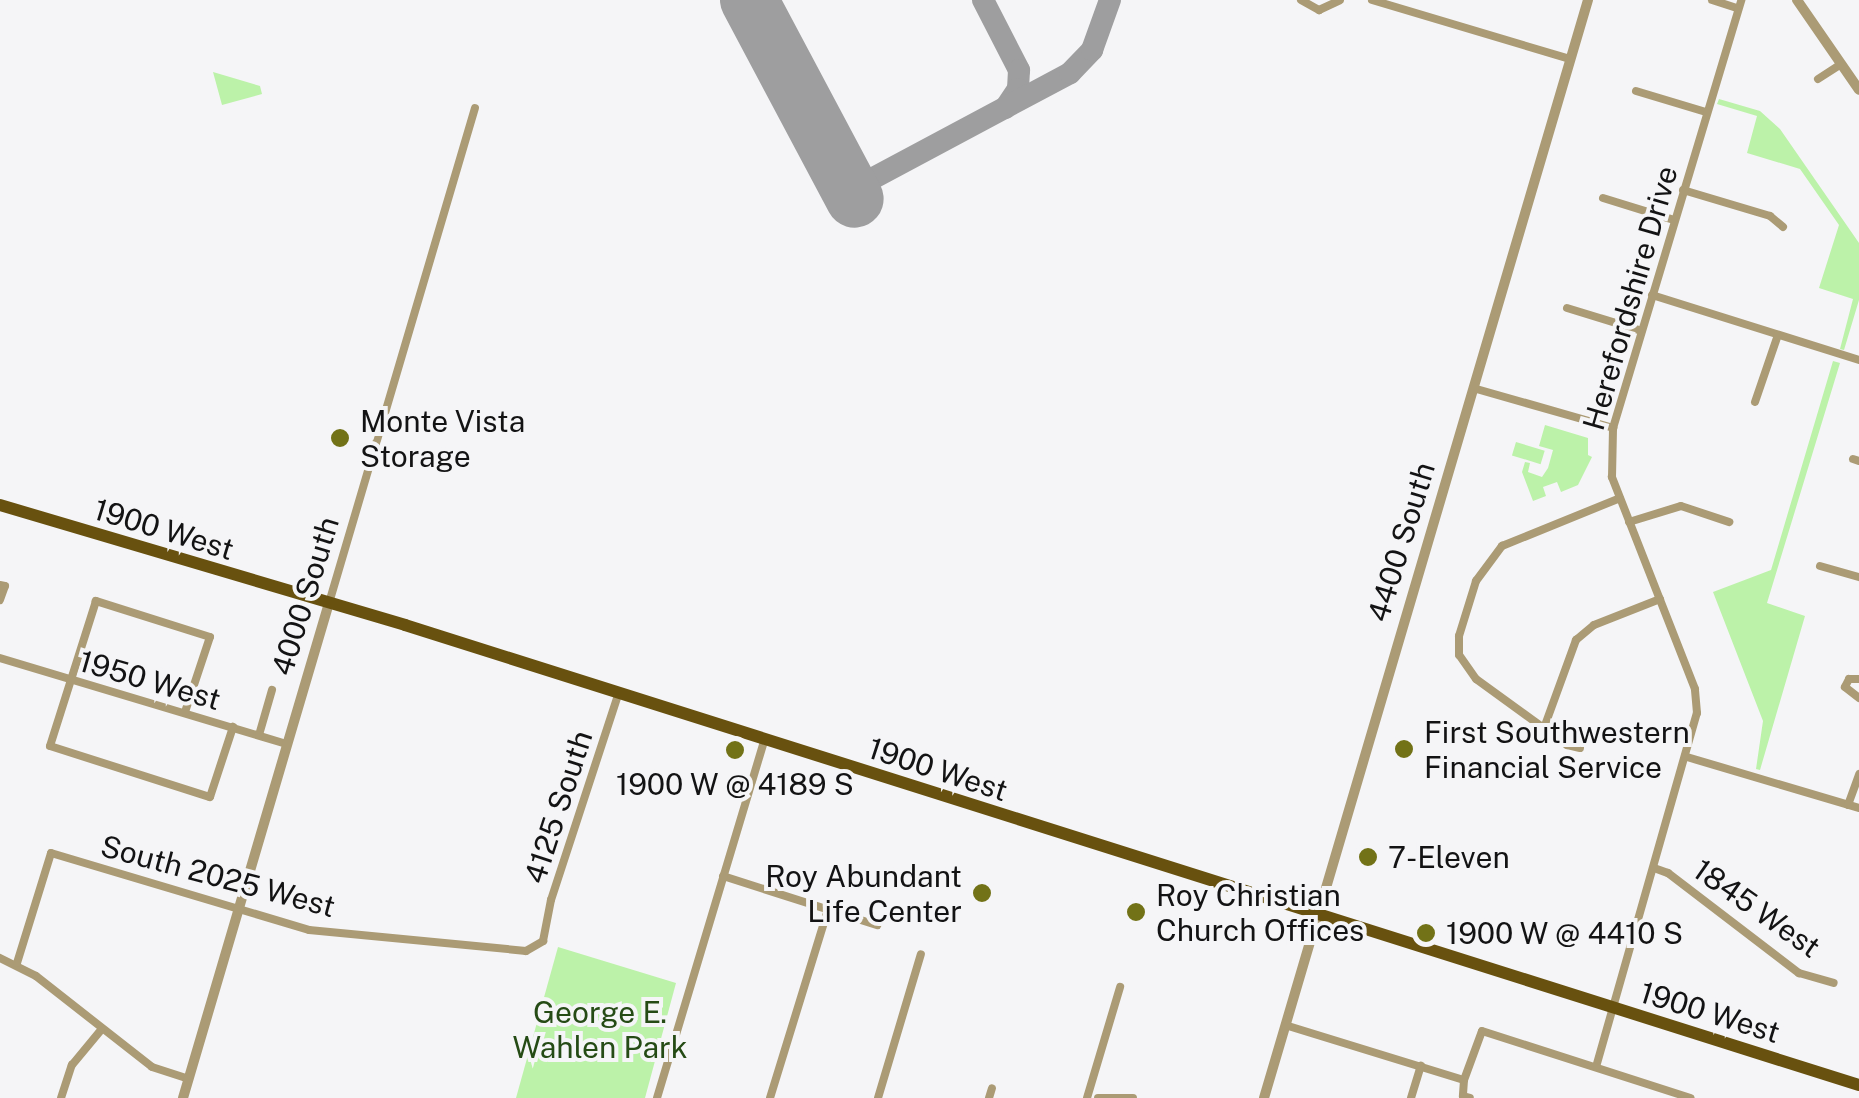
<!DOCTYPE html>
<html>
<head>
<meta charset="utf-8">
<style>
	body { margin:0 }
	#map { position:relative; width:1859px; height:1098px; overflow:hidden; background:#f5f5f7; font-family:"Public Sans",sans-serif }
	div>[style] { position:absolute }
	.green>* { inset:0; background:#bcf2a9; transform-origin:0 0 }
	.taxiway>* { height:22px; margin:-11px; padding:0 11px; transform-origin:11px; border-radius:11px; background:#9e9e9f }
	.runway>* { height:58px; margin:-29px; padding:0 29px; transform-origin:29px; border-radius:29px; background:#9e9e9f }
	.minor>* { height:8px; margin:-4px; padding:0 4px; transform-origin:4px; border-radius:4px; background:#ab9b75 }
	.tertiary>* { height:10px; margin:-5px; padding:0 5px; transform-origin:5px; border-radius:5px; background:#ab9b75 }
	.primary>* { height:12px; margin:-6px; padding:0 6px; transform-origin:6px; border-radius:6px; background:#68510f }
	.dots>* { width:28px; height:28px; translate:-50% -50%; box-sizing:border-box; border:5px solid #f5f5f7; border-radius:50% }
	span { translate:-50% -50%; white-space:nowrap; text-align:center; line-height:1.15; -webkit-text-stroke:8px #f5f5f7; paint-order:stroke }
	.street-label { font-size:30px; color:#131314 }
	.poi-label { font-size:30px; color:#131314 }
	.left { translate:0 -50%; text-align:left }
	.right { translate:-100% -50%; text-align:right }
	.park-label { font-size:30px; color:#254b15 }
</style>
</head>
<body>
<div id="map">
	<div class="green">
		<div style="clip-path:polygon(213px 72px,260px 86px,262px 94px,222px 105px)"></div>
		<div style="clip-path:polygon(1719px 99px,1760px 111px,1780px 129px,1859px 243px,1859px 300px,1844px 350px,1840px 349px,1853px 299px,1819px 288px,1839px 225px,1800px 169px,1747px 153px,1757px 116px,1717px 104px)"></div>
		<div style="clip-path:polygon(1833px 361px,1840px 363px,1767px 603px,1805px 616px,1760px 770px,1756px 769px,1763px 721px,1713px 592px,1771px 570px)"></div>
		<div style="clip-path:polygon(1545px 425px,1588px 438px,1588px 455px,1592px 457px,1578px 485px,1561px 492px,1557px 482px,1543px 487px,1546px 496px,1533px 501px,1522px 472px,1525px 462px,1530px 463px,1528px 472px,1542px 477px,1548px 468px,1553px 450px,1539px 446px)"></div>
		<div style="left:1516px;top:442px;width:30px;height:14px;rotate:17deg"></div>
		<div style="clip-path:polygon(558px 947px,676px 983px,645px 1098px,516px 1098px)"></div>
	</div>
	<div class="taxiway">
		<div style="left:983px;top:0;width:79px;rotate:62.8deg"></div>
		<div style="left:1019px;top:70px;width:19px;rotate:93deg"></div>
		<div style="left:1018px;top:89px;width:23px;rotate:124deg"></div>
		<div style="left:851px;top:190px;width:248px;rotate:-28.1deg"></div>
		<div style="left:1070px;top:73px;width:32px;rotate:-46deg"></div>
		<div style="left:1092px;top:50px;width:53px;rotate:-70.2deg"></div>
	</div>
	<div class="runway">
		<div style="left:749px;top:0;width:225px;rotate:62deg"></div>
	</div>
	<div class="minor">
		<div style="left:1301px;top:0;width:21px;rotate:29deg"></div>
		<div style="left:1319px;top:10px;width:23px;rotate:-25deg"></div>
		<div style="left:1372px;top:0;width:207px;rotate:16.6deg"></div>
		<div style="left:1712px;top:0;width:26px;rotate:18deg"></div>
		<div style="left:1818px;top:79px;width:27px;rotate:-33deg"></div>
		<div style="left:1636px;top:91px;width:73px;rotate:16.7deg"></div>
		<div style="left:1683px;top:190px;width:91px;rotate:16.6deg"></div>
		<div style="left:1770px;top:216px;width:17px;rotate:40deg"></div>
		<div style="left:1603px;top:198px;width:74px;rotate:17.2deg"></div>
		<div style="left:1652px;top:295px;width:217px;rotate:17.4deg"></div>
		<div style="left:1567px;top:308px;width:78px;rotate:17deg"></div>
		<div style="left:1473px;top:388px;width:146px;rotate:15.9deg"></div>
		<div style="left:1755px;top:402px;width:71px;rotate:-71.1deg"></div>
		<div style="left:1853px;top:459px;width:6px;rotate:18deg"></div>
		<div style="left:1629px;top:522px;width:54px;rotate:-17.1deg"></div>
		<div style="left:1681px;top:506px;width:51px;rotate:18.4deg"></div>
		<div style="left:1820px;top:566px;width:41px;rotate:15.8deg"></div>
		<div style="left:0;top:585px;width:5px;rotate:11deg"></div>
		<div style="left:5px;top:586px;width:15px;rotate:110deg"></div>
		<div style="left:329px;top:603px;width:516px;rotate:-73.57deg"></div>
		<div style="left:0;top:658px;width:300px;rotate:16.7deg"></div>
		<div style="left:1859px;top:679px;width:10px;rotate:180deg"></div>
		<div style="left:1849px;top:679px;width:9px;rotate:117deg"></div>
		<div style="left:1845px;top:687px;width:18px;rotate:38deg"></div>
		<div style="left:185px;top:712px;width:79px;rotate:-71.6deg"></div>
		<div style="left:210px;top:637px;width:120px;rotate:-162.5deg"></div>
		<div style="left:96px;top:601px;width:152px;rotate:107.6deg"></div>
		<div style="left:50px;top:746px;width:168px;rotate:17.7deg"></div>
		<div style="left:210px;top:797px;width:74px;rotate:-71.8deg"></div>
		<div style="left:1544px;top:728px;width:94px;rotate:-70deg"></div>
		<div style="left:1576px;top:640px;width:23px;rotate:-40deg"></div>
		<div style="left:1594px;top:625px;width:71px;rotate:-21.5deg"></div>
		<div style="left:259px;top:735px;width:47px;rotate:-73.9deg"></div>
		<div style="left:1580px;top:748px;width:13px;rotate:-167deg"></div>
		<div style="left:1567px;top:745px;width:112px;rotate:-144deg"></div>
		<div style="left:1476px;top:679px;width:29px;rotate:-125deg"></div>
		<div style="left:1459px;top:655px;width:19px;rotate:-90deg"></div>
		<div style="left:1459px;top:636px;width:58px;rotate:-72.8deg"></div>
		<div style="left:1476px;top:581px;width:44px;rotate:-53.4deg"></div>
		<div style="left:1502px;top:546px;width:127px;rotate:-22.1deg"></div>
		<div style="left:1687px;top:757px;width:179px;rotate:16.5deg"></div>
		<div style="left:1848px;top:805px;width:33px;rotate:-70deg"></div>
		<div style="left:1654px;top:868px;width:15px;rotate:20deg"></div>
		<div style="left:1668px;top:873px;width:165px;rotate:37.4deg"></div>
		<div style="left:1799px;top:973px;width:36px;rotate:16deg"></div>
		<div style="left:723px;top:876px;width:162px;rotate:17.7deg"></div>
		<div style="left:0;top:958px;width:40px;rotate:26.6deg"></div>
		<div style="left:36px;top:976px;width:147px;rotate:38.1deg"></div>
		<div style="left:152px;top:1067px;width:39px;rotate:18deg"></div>
		<div style="left:17px;top:963px;width:115px;rotate:-72.8deg"></div>
		<div style="left:51px;top:853px;width:269px;rotate:16.6deg"></div>
		<div style="left:309px;top:930px;width:218px;rotate:5.5deg"></div>
		<div style="left:526px;top:951px;width:20px;rotate:-30deg"></div>
		<div style="left:543px;top:941px;width:42px;rotate:-79deg"></div>
		<div style="left:551px;top:900px;width:216px;rotate:-71.9deg"></div>
		<div style="left:1285px;top:1025px;width:187px;rotate:17.1deg"></div>
		<div style="left:1464px;top:1080px;width:16px;rotate:94deg"></div>
		<div style="left:1463px;top:1096px;width:7px;rotate:16deg"></div>
		<div style="left:1596px;top:1067px;width:368px;rotate:-74.1deg"></div>
		<div style="left:1697px;top:713px;width:24px;rotate:-95deg"></div>
		<div style="left:1695px;top:689px;width:228px;rotate:-111.4deg"></div>
		<div style="left:1612px;top:477px;width:49px;rotate:-88.8deg"></div>
		<div style="left:1613px;top:428px;width:447px;rotate:-73.3deg"></div>
		<div style="left:1464px;top:1080px;width:52px;rotate:-69.8deg"></div>
		<div style="left:1482px;top:1031px;width:219px;rotate:17.8deg"></div>
		<div style="left:61px;top:1098px;width:35px;rotate:-72deg"></div>
		<div style="left:72px;top:1065px;width:45px;rotate:-50.4deg"></div>
		<div style="left:657px;top:1098px;width:373px;rotate:-73.3deg"></div>
		<div style="left:770px;top:1098px;width:198px;rotate:-72.9deg"></div>
		<div style="left:878px;top:1098px;width:150px;rotate:-73.4deg"></div>
		<div style="left:989px;top:1098px;width:10px;rotate:-73deg"></div>
		<div style="left:1087px;top:1098px;width:116px;rotate:-73.4deg"></div>
		<div style="left:1098px;top:1098px;width:35px"></div>
		<div style="left:1411px;top:1098px;width:34px;rotate:-73deg"></div>
	</div>
	<div class="tertiary">
		<div style="left:1797px;top:0;width:109px;rotate:55.4deg"></div>
		<div style="left:183px;top:1098px;width:516px;rotate:-73.57deg"></div>
		<div style="left:1264px;top:1098px;width:1145px;rotate:-73.56deg"></div>
	</div>
	<div class="primary">
		<div style="left:0;top:505px;width:422px;rotate:16.5deg"></div>
		<div style="left:405px;top:625px;width:1525px;rotate:17.56deg"></div>
	</div>
	<div class="dots">
		<div style="left:340px;top:438px;background:#727217"></div>
		<div style="left:1404px;top:749px;background:#727217"></div>
		<div style="left:735px;top:750px;background:#727217"></div>
		<div style="left:1368px;top:857px;background:#727217"></div>
		<div style="left:982px;top:893px;background:#727217"></div>
		<div style="left:1136px;top:912px;background:#727217"></div>
		<div style="left:1426px;top:933px;background:#727217"></div>
	</div>
	<div class="street-label">
		<span style="left:1630px;top:298px;rotate:-74deg">Herefordshire Drive</span>
		<span style="left:164px;top:529px;rotate:17deg">1900 West</span>
		<span style="left:1401px;top:542px;rotate:-73deg">4400 South</span>
		<span style="left:305px;top:596px;rotate:-73deg">4000 South</span>
		<span style="left:150px;top:680px;rotate:16deg">1950 West</span>
		<span style="left:938px;top:769px;rotate:18deg">1900 West</span>
		<span style="left:558px;top:807px;rotate:-72deg">4125 South</span>
		<span style="left:218px;top:876px;rotate:15deg">South 2025 West</span>
		<span style="left:1757px;top:908px;rotate:35deg">1845 West</span>
		<span style="left:1710px;top:1012px;rotate:17deg">1900 West</span>
	</div>
	<div class="poi-label">
		<span class="left" style="left:360px;top:438px">Monte Vista<br>Storage</span>
		<span class="left" style="left:1424px;top:749px">First Southwestern<br>Financial Service</span>
		<span style="left:735px;top:784px">1900 W @ 4189 S</span>
		<span class="left" style="left:1388px;top:857px">7-Eleven</span>
		<span class="right" style="left:962px;top:893px">Roy Abundant<br>Life Center</span>
		<span class="left" style="left:1156px;top:912px">Roy Christian<br>Church Offices</span>
		<span class="left" style="left:1446px;top:933px">1900 W @ 4410 S</span>
	</div>
	<div class="park-label">
		<span style="left:600px;top:1029px">George E.<br>Wahlen Park</span>
	</div>
</div>
</body>
</html>
